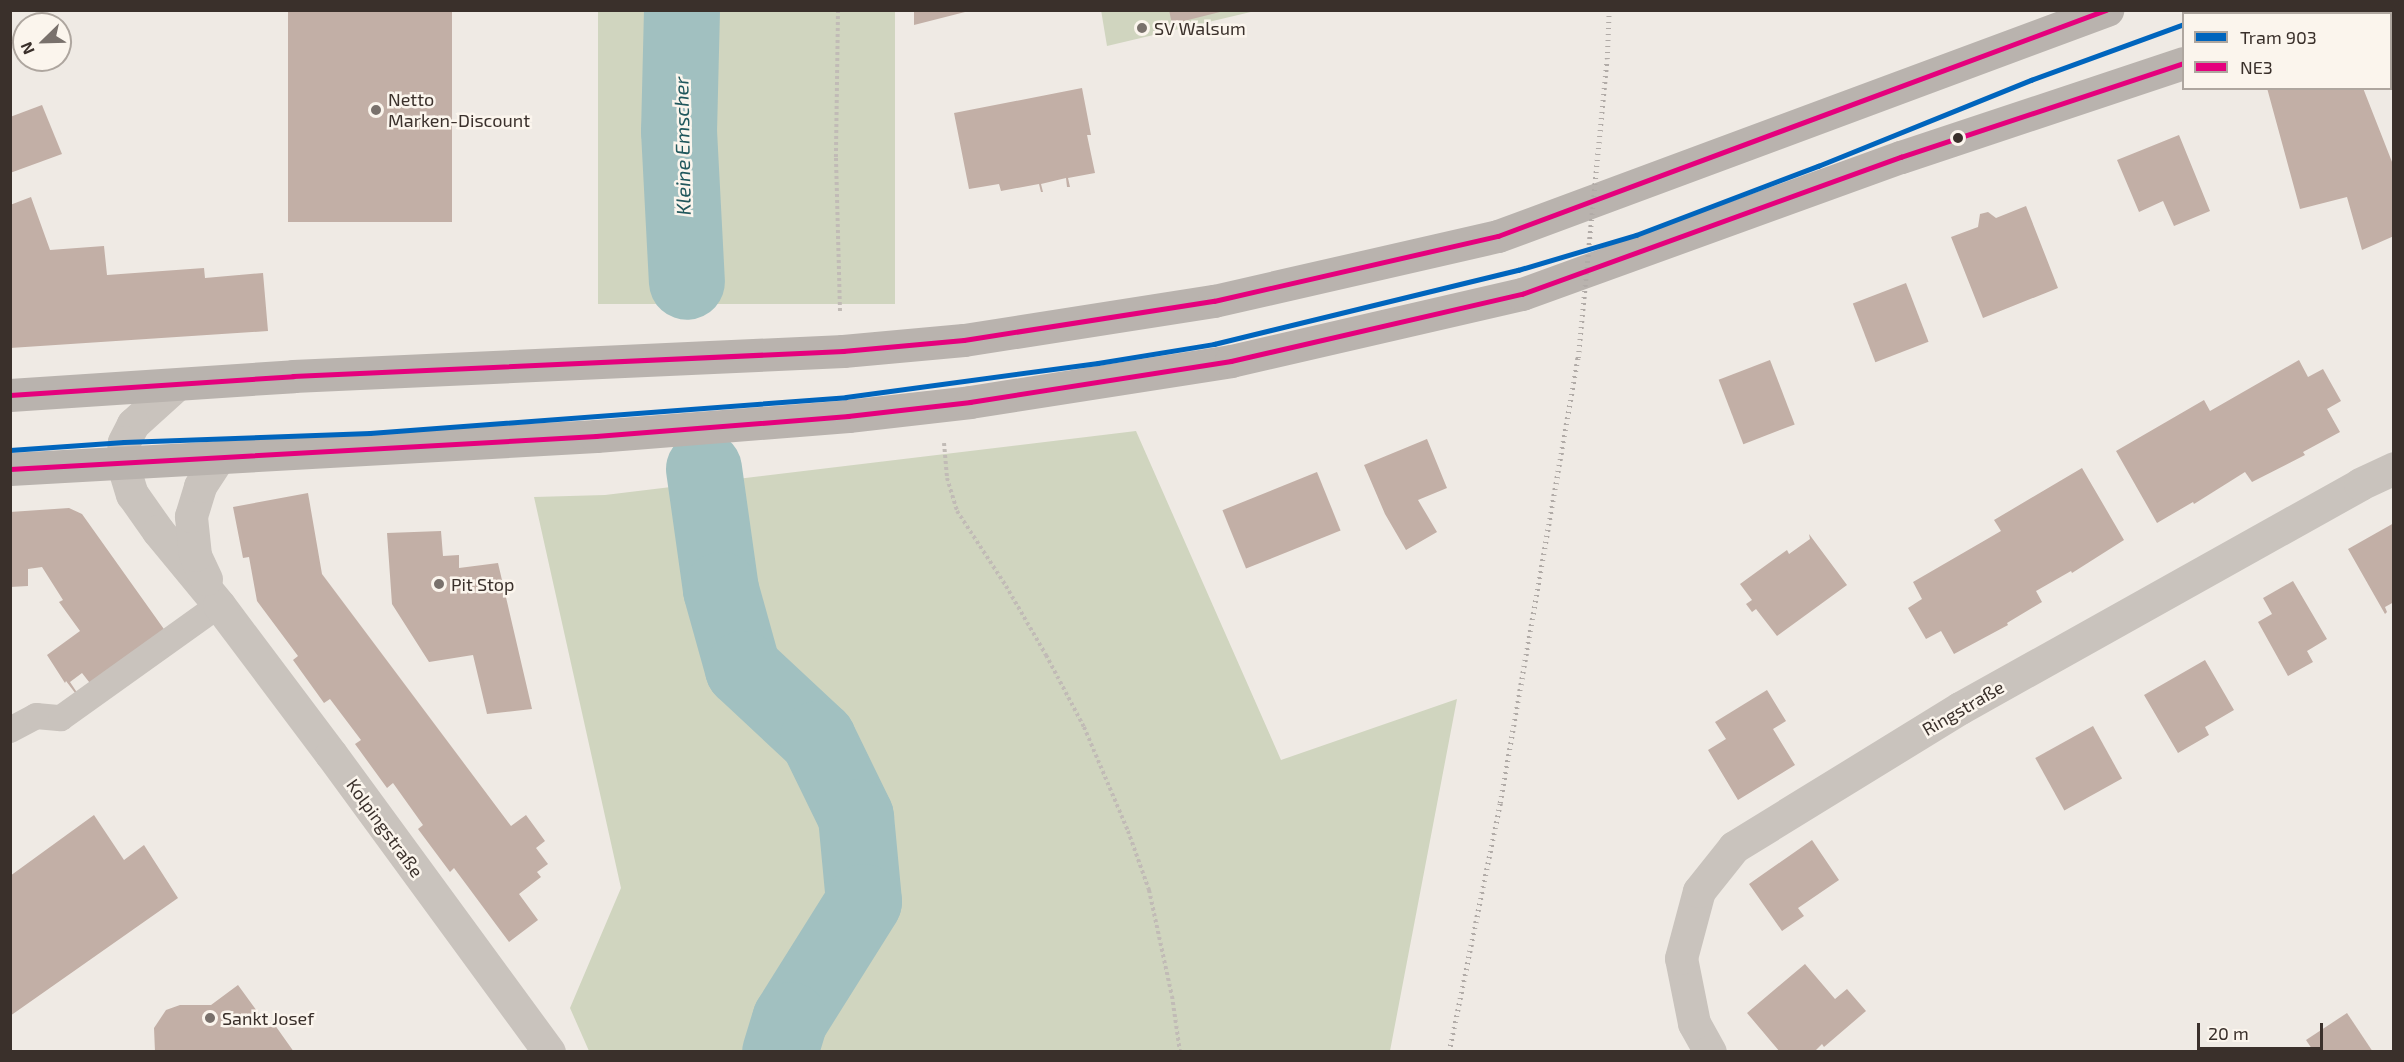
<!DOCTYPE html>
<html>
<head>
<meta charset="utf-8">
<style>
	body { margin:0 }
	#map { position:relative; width:2404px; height:1062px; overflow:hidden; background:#efeae4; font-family:"Exo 2",sans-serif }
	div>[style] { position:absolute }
	.green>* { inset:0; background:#d0d5bf; transform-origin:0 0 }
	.river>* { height:76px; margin:-38px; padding:0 38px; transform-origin:38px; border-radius:38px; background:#a1c0c0 }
	.building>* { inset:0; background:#c2afa6; transform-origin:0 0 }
	.path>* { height:4px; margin-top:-2px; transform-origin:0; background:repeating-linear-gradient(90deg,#c1bbb6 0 3px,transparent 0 6px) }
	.lane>* { height:26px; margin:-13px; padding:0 13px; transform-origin:13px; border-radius:13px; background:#c9c3bd }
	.street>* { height:33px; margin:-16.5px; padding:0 16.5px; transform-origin:16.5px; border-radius:16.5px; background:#c9c3bd }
	.secondary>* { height:33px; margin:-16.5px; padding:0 16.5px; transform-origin:16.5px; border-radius:16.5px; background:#b9b3ae }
	.rail>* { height:4.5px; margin-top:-2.25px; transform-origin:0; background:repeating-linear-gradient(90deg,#b1aba7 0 1.5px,transparent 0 6px) }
	.bus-1>* { height:4.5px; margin:-2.25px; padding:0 2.25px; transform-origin:2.25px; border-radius:2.25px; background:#e5007d }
	.tram-1>* { height:4.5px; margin:-2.25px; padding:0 2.25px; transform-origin:2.25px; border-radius:2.25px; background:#0065bd }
	.dots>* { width:16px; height:16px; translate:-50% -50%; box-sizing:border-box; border:3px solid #fbf5ed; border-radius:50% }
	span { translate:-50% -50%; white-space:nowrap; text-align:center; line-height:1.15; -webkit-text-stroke:5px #fbf5ed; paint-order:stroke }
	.poi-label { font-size:18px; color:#3a302b }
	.left { translate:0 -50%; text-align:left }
	.street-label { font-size:18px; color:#3a302b }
	.water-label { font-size:20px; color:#20575c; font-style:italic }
	.frame { position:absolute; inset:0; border:12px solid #3a302b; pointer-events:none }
	.legend { position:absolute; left:2182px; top:12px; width:210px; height:78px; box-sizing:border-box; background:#fbf5ed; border:2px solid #aea69f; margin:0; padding:8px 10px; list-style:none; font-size:18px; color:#3a302b }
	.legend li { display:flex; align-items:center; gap:12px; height:30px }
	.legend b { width:30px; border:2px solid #aea69f }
	.north { position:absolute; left:12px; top:12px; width:60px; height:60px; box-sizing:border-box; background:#fbf5ed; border:2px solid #aea69f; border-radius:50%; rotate:247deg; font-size:16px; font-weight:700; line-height:24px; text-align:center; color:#3a302b }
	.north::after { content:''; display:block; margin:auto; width:21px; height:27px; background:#79716c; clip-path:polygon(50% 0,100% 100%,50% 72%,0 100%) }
	.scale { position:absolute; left:2197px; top:1023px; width:126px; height:27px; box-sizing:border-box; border:3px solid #3a302b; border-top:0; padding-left:8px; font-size:18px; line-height:21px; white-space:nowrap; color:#3a302b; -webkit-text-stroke:4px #fbf5ed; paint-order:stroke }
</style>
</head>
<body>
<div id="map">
	<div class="green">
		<div style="clip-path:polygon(1101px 10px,1255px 11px,1107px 46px)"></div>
		<div style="left:598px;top:11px;width:297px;height:293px"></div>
		<div style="clip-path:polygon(1136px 431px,1281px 760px,1457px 699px,1390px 1051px,589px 1051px,570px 1008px,621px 888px,534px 497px,605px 495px)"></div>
	</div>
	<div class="river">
		<div style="left:682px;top:10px;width:121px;rotate:91.4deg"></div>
		<div style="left:679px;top:131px;width:151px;rotate:87deg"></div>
		<div style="left:704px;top:469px;width:122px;rotate:82deg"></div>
		<div style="left:721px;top:590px;width:82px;rotate:74.4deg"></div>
		<div style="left:743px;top:669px;width:103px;rotate:43deg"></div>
		<div style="left:818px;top:739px;width:87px;rotate:64deg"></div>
		<div style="left:856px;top:817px;width:85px;rotate:84.6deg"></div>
		<div style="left:864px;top:902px;width:139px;rotate:122.1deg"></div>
		<div style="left:790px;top:1020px;width:34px;rotate:107deg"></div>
	</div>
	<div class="building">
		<div style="left:288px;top:10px;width:164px;height:212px"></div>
		<div style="clip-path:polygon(914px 10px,969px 10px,969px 11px,914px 25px)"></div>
		<div style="clip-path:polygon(1169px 10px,1224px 10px,1224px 11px,1172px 24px)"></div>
		<div style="clip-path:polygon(1082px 88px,1091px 135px,1087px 135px,1095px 173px,1068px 178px,1070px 187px,1067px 187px,1066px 178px,1041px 184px,1043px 192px,1041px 192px,1039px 184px,1001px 191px,999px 184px,969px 189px,954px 113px)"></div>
		<div style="clip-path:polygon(2267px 88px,2363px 88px,2394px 167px,2394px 236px,2362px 250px,2347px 197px,2300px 209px)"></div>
		<div style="clip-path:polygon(42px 105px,62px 154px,10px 173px,10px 117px)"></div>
		<div style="clip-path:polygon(2179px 135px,2210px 211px,2174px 226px,2163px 201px,2139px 212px,2117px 160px)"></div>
		<div style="clip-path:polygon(31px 197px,50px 250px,104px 246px,107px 275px,204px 268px,205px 278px,263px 273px,268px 331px,10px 348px,10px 205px)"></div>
		<div style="clip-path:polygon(2026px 206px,2058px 288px,1983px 318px,1951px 237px,1978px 227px,1980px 214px,1988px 212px,1996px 218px)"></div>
		<div style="left:1906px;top:283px;width:63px;height:57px;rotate:69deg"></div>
		<div style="left:1770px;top:360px;width:69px;height:55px;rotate:69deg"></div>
		<div style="clip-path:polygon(2299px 360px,2308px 377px,2323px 369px,2341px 401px,2327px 409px,2340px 432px,2303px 452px,2305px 455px,2252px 482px,2245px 472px,2194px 504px,2193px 502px,2157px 523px,2116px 451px,2204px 400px,2210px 411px)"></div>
		<div style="clip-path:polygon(1427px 439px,1447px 488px,1418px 500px,1437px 532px,1406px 550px,1385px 514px,1364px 465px)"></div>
		<div style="clip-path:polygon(2082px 468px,2124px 540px,2072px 573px,2071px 571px,2036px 591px,2042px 602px,2007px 623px,2008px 625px,1954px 654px,1941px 631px,1926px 639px,1908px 608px,1922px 599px,1913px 582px,2001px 531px,1994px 520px)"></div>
		<div style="left:1317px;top:472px;width:63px;height:102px;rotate:68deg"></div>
		<div style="clip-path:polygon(308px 493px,322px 574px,511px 826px,526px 815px,545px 841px,536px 848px,548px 864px,537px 872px,541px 877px,519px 894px,538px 920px,509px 942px,454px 868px,450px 872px,418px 829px,423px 825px,393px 783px,387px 788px,355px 744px,361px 740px,330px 699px,324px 703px,293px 660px,298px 656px,257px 601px,249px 557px,243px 558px,233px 507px)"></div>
		<div style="clip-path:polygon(69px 508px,82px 514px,166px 632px,93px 687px,82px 673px,70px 682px,80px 697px,79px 698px,66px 681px,65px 683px,47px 655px,80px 631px,59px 602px,63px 600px,42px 567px,28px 569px,28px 586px,10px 587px,10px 512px)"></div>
		<div style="clip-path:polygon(2394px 523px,2394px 602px,2385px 607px,2387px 612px,2385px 614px,2348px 549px)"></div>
		<div style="clip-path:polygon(441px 531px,443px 556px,459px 555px,459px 568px,498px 563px,532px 709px,487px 714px,473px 655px,429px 662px,392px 604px,387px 533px)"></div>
		<div style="clip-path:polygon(1809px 534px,1847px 585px,1777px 636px,1756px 609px,1752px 612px,1746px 604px,1752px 600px,1740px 584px,1787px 550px,1789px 554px,1810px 539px)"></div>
		<div style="clip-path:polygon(2293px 581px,2327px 639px,2307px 651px,2313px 662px,2288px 676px,2258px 622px,2272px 614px,2263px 598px)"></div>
		<div style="clip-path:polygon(2205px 660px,2234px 710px,2205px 727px,2209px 735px,2178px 753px,2144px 695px)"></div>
		<div style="clip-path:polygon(1767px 690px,1786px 721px,1773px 729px,1795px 765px,1738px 800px,1708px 750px,1726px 739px,1715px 722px)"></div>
		<div style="left:2093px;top:726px;width:60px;height:66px;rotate:61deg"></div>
		<div style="clip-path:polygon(94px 815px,124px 860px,144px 845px,178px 898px,10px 1016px,10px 876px)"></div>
		<div style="clip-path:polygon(1812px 840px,1839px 880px,1798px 908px,1804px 916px,1782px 931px,1749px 884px)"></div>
		<div style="clip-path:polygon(1805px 964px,1835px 999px,1847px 989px,1866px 1011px,1824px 1047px,1822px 1044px,1814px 1052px,1780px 1052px,1747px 1013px)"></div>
		<div style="clip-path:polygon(238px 985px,267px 1025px,272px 1021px,294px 1052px,155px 1052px,154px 1028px,166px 1010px,180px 1005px,211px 1005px)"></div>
		<div style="clip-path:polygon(2347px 1013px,2373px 1052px,2314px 1052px,2306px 1040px)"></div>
	</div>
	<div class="path">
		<div style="left:838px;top:10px;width:148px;rotate:90.8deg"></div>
		<div style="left:836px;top:158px;width:155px;rotate:88.5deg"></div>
		<div style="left:944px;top:443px;width:35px;rotate:85deg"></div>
		<div style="left:947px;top:478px;width:34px;rotate:73deg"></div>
		<div style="left:957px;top:511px;width:90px;rotate:56.8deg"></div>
		<div style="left:1006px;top:586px;width:80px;rotate:59.9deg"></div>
		<div style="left:1046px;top:655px;width:81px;rotate:62.2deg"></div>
		<div style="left:1084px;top:727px;width:113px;rotate:67.1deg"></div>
		<div style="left:1128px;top:831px;width:63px;rotate:70.4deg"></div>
		<div style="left:1149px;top:890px;width:108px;rotate:77.8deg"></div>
		<div style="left:1172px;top:996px;width:57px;rotate:81.9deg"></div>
	</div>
	<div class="lane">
		<div style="left:10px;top:730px;width:30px;rotate:-28deg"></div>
		<div style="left:36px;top:716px;width:25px;rotate:5deg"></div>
		<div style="left:61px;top:718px;width:194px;rotate:-35.6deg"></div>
	</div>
	<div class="street">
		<div style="left:175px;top:386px;width:57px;rotate:137.9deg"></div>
		<div style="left:133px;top:424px;width:20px;rotate:117deg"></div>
		<div style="left:124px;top:442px;width:20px;rotate:96deg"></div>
		<div style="left:122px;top:462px;width:34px;rotate:73deg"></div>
		<div style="left:132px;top:494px;width:45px;rotate:54.9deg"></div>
		<div style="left:158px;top:531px;width:96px;rotate:50.5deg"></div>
		<div style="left:219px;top:605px;width:186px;rotate:53.1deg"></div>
		<div style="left:331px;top:754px;width:369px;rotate:53.8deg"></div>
		<div style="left:206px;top:579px;width:26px;rotate:-115deg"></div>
		<div style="left:195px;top:555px;width:39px;rotate:-96deg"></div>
		<div style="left:191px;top:516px;width:31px;rotate:-73deg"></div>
		<div style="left:200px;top:486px;width:35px;rotate:-57deg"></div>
		<div style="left:1710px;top:1052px;width:33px;rotate:-119deg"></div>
		<div style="left:1694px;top:1023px;width:66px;rotate:-101.3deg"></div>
		<div style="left:1681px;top:958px;width:69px;rotate:-75deg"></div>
		<div style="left:1699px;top:891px;width:56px;rotate:-51.5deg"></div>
		<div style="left:1734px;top:847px;width:265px;rotate:-31.6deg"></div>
		<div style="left:1960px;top:708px;width:458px;rotate:-29.2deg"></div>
		<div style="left:2360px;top:484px;width:38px;rotate:-25deg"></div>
	</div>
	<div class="secondary">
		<div style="left:2359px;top:14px;width:13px;rotate:-18deg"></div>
		<div style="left:10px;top:395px;width:284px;rotate:-3.8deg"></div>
		<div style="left:293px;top:376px;width:551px;rotate:-2.6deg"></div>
		<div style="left:843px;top:351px;width:121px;rotate:-5.2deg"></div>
		<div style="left:964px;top:340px;width:253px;rotate:-8.9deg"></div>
		<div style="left:1214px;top:301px;width:291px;rotate:-12.9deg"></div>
		<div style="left:1498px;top:236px;width:650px;rotate:-20.36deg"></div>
		<div style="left:10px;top:469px;width:587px;rotate:-3.22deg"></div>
		<div style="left:596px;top:436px;width:253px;rotate:-4.5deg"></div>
		<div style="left:848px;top:416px;width:123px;rotate:-6.5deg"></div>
		<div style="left:970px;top:402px;width:264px;rotate:-8.9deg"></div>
		<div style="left:1231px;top:361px;width:299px;rotate:-13deg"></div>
		<div style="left:1522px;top:294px;width:403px;rotate:-19.9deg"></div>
		<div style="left:1901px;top:157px;width:298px;rotate:-18.4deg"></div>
	</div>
	<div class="rail">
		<div style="left:1449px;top:1052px;width:254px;rotate:-78.4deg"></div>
		<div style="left:1500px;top:803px;width:452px;rotate:-80.1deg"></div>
		<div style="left:1578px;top:358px;width:300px;rotate:-84.5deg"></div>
		<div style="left:1607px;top:59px;width:49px;rotate:-87.7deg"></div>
	</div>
	<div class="bus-1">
		<div style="left:10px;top:395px;width:284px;rotate:-3.8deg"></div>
		<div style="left:293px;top:376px;width:551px;rotate:-2.6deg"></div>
		<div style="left:843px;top:351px;width:121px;rotate:-5.2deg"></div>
		<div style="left:964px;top:340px;width:253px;rotate:-8.9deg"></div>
		<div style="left:1214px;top:301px;width:291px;rotate:-12.9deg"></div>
		<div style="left:1498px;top:236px;width:649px;rotate:-20.39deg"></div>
		<div style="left:10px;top:469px;width:587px;rotate:-3.22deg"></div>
		<div style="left:596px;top:436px;width:253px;rotate:-4.5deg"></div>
		<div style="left:848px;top:416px;width:123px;rotate:-6.5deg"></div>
		<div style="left:970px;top:402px;width:264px;rotate:-8.9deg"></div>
		<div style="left:1231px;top:361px;width:299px;rotate:-13deg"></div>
		<div style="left:1522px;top:294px;width:403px;rotate:-19.9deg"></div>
		<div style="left:1901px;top:157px;width:298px;rotate:-18.4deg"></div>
	</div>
	<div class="tram-1">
		<div style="left:10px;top:450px;width:114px;rotate:-4deg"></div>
		<div style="left:124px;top:442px;width:246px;rotate:-2.1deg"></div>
		<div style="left:370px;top:433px;width:477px;rotate:-4.3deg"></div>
		<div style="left:846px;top:397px;width:254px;rotate:-7.7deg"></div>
		<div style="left:1098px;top:363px;width:118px;rotate:-9.3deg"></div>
		<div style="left:1214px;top:344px;width:313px;rotate:-13.7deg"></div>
		<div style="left:1518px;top:270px;width:123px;rotate:-16.5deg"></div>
		<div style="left:1636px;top:235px;width:195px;rotate:-20.8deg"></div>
		<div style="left:1818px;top:166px;width:230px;rotate:-22deg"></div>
		<div style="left:2031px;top:80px;width:163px;rotate:-20.1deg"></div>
	</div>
	<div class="dots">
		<div style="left:1142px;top:28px;background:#79716c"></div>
		<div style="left:376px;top:110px;background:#79716c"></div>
		<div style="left:1958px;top:138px;background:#3a302b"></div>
		<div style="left:439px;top:584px;background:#79716c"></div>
		<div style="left:210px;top:1018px;background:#79716c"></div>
	</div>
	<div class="poi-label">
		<span class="left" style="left:1154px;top:28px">SV Walsum</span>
		<span class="left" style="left:388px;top:110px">Netto<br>Marken-Discount</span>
		<span class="left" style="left:451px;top:584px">Pit Stop</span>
		<span class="left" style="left:222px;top:1018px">Sankt Josef</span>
	</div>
	<div class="street-label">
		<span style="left:1963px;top:708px;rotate:-30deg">Ringstraße</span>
		<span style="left:385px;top:828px;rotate:54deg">Kolpingstraße</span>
	</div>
	<div class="water-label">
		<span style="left:682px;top:146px;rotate:-91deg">Kleine Emscher</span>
	</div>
	<div class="frame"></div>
	<ul class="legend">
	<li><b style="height:8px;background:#0065bd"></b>Tram 903</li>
	<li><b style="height:8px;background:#e5007d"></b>NE3</li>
	</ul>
	<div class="north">N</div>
	<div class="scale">20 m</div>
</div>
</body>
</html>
